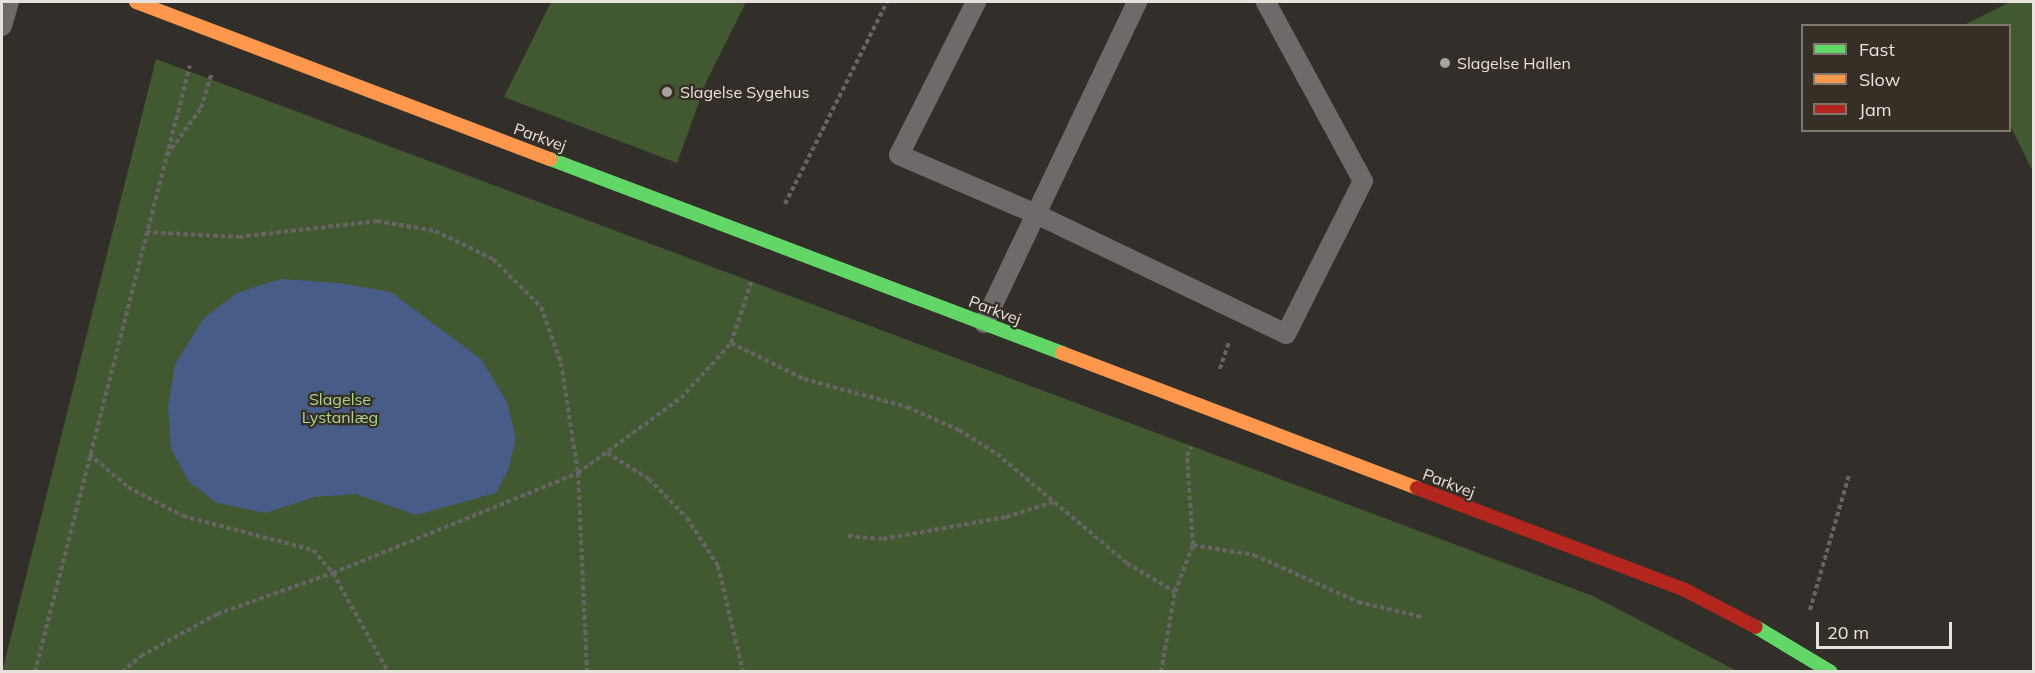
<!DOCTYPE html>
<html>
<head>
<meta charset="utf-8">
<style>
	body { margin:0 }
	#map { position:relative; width:2035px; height:673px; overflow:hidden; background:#322e2a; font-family:Mulish,sans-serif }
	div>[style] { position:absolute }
	.green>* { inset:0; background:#425830 }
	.water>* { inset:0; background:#475c86 }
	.path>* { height:4px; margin-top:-2px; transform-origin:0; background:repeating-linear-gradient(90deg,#676463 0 4.5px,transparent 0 7.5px) }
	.lane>* { height:20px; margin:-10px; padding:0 10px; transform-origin:10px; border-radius:10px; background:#6d6a69 }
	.fast>* { height:14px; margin:-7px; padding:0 7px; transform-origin:7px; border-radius:7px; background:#63d668 }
	.slow>* { height:14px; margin:-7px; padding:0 7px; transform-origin:7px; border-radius:7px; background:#ff974d }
	.jam>* { height:14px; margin:-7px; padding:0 7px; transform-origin:7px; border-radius:7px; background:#b3261e }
	.dots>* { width:16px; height:16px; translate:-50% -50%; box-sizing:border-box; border:3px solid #362f26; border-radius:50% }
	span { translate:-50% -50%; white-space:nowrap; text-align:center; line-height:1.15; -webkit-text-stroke:4.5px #362f26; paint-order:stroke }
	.poi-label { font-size:16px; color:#e7e2dc }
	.left { translate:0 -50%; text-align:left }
	.street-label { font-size:16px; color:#e7e2dc }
	.park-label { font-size:16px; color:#a9d58b }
	.frame { position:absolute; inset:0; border:3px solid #e7e2dc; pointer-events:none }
	.legend { position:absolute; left:1801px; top:24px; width:210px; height:108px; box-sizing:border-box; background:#362f26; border:2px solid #7d776f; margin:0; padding:8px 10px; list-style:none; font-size:18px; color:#e7e2dc }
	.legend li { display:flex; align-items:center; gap:12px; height:30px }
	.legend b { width:30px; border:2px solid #7d776f }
	.scale { position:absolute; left:1816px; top:622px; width:136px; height:27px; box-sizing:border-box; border:3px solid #e7e2dc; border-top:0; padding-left:8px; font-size:18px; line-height:21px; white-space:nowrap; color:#e7e2dc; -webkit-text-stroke:4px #362f26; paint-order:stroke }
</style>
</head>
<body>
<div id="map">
	<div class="green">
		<div style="clip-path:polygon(551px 2px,746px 2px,707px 80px,677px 163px,504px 97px)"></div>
		<div style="clip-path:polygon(2010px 2px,2033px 2px,2033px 172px,2010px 125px,2010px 26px,1964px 25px)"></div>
		<div style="clip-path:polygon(156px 59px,1593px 596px,1737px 671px,2px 672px)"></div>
	</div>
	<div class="water">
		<div style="clip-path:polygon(281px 279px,340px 283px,391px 292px,481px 359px,507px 402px,516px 439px,508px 471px,496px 493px,416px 515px,356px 494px,315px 497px,266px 513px,217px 503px,189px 482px,171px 449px,168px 407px,175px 364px,204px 318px,237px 293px)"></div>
	</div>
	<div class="path">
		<div style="left:167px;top:155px;width:58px;rotate:-54.1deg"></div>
		<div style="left:201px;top:108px;width:37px;rotate:-73deg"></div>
		<div style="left:785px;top:204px;width:226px;rotate:-63.2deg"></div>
		<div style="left:146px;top:232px;width:93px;rotate:3.1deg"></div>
		<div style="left:239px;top:237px;width:139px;rotate:-6.6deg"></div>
		<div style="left:377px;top:221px;width:59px;rotate:9.8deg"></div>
		<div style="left:435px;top:231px;width:64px;rotate:25.8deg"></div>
		<div style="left:493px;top:259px;width:68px;rotate:45deg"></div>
		<div style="left:541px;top:307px;width:59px;rotate:70.3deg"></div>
		<div style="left:561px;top:363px;width:111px;rotate:81.2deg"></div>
		<div style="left:578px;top:473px;width:199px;rotate:87.4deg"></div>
		<div style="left:731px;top:343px;width:81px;rotate:26.3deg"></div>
		<div style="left:804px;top:379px;width:107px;rotate:15.2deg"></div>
		<div style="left:907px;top:407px;width:57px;rotate:23.9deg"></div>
		<div style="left:959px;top:430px;width:45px;rotate:32.3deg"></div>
		<div style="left:997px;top:454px;width:170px;rotate:40deg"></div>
		<div style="left:1127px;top:563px;width:56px;rotate:31.1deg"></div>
		<div style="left:1220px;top:369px;width:28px;rotate:-72deg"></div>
		<div style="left:607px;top:453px;width:49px;rotate:31.8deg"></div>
		<div style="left:649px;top:479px;width:54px;rotate:45.7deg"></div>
		<div style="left:687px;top:518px;width:57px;rotate:57.1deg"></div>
		<div style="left:718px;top:566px;width:109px;rotate:76.7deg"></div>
		<div style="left:89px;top:454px;width:51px;rotate:40.2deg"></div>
		<div style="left:128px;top:487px;width:62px;rotate:27.8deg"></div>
		<div style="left:183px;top:516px;width:134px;rotate:14.7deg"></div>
		<div style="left:313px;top:550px;width:30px;rotate:49deg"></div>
		<div style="left:333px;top:573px;width:113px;rotate:60.9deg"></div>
		<div style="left:848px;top:536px;width:35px;rotate:5deg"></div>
		<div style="left:883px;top:539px;width:125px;rotate:-10.1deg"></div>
		<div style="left:1006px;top:517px;width:49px;rotate:-17.7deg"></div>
		<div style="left:1193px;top:545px;width:62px;rotate:9.3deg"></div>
		<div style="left:1254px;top:555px;width:114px;rotate:24.3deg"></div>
		<div style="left:1358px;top:602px;width:66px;rotate:13.2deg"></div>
		<div style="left:1810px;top:610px;width:141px;rotate:-73.9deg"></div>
		<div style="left:35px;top:672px;width:626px;rotate:-75.68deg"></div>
		<div style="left:122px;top:672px;width:25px;rotate:-40deg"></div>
		<div style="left:141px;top:656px;width:87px;rotate:-28.9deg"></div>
		<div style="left:217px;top:614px;width:123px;rotate:-19.5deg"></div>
		<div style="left:333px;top:573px;width:265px;rotate:-22.2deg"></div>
		<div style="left:578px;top:473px;width:127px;rotate:-36.1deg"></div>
		<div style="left:681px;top:398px;width:74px;rotate:-47.7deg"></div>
		<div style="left:731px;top:343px;width:66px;rotate:-71.6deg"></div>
		<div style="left:1161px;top:672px;width:81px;rotate:-80.1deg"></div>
		<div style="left:1175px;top:592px;width:50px;rotate:-69deg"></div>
		<div style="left:1193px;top:545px;width:89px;rotate:-93.9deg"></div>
		<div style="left:1187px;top:456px;width:10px;rotate:-66deg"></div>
	</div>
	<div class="lane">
		<div style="left:976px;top:2px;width:171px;rotate:116.7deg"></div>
		<div style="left:899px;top:155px;width:149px;rotate:23.3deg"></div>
		<div style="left:1036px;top:214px;width:235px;rotate:-64.5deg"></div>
		<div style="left:2px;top:26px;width:25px;rotate:-74deg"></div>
		<div style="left:984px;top:323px;width:121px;rotate:-64.5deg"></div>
		<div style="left:1036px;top:214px;width:277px;rotate:25.6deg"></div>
		<div style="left:1286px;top:334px;width:171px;rotate:-63.3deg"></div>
		<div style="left:1363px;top:181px;width:204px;rotate:-118.5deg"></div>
	</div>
	<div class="fast">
		<div style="left:550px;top:159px;width:548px;rotate:20.75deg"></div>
		<div style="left:1756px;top:627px;width:87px;rotate:31deg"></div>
	</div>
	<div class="slow">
		<div style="left:136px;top:2px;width:443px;rotate:20.8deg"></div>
		<div style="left:1062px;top:353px;width:380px;rotate:20.8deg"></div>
	</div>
	<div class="jam">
		<div style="left:1417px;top:488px;width:285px;rotate:20.8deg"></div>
		<div style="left:1683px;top:589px;width:82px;rotate:27.5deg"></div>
	</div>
	<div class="dots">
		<div style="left:1445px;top:63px;background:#a8a39e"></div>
		<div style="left:667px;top:92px;background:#a8a39e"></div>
	</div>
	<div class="poi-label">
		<span class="left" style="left:1457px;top:63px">Slagelse Hallen</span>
		<span class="left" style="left:680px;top:92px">Slagelse Sygehus</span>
	</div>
	<div class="street-label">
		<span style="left:540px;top:137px;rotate:20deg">Parkvej</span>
		<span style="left:995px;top:310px;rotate:21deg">Parkvej</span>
		<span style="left:1449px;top:483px;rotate:21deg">Parkvej</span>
	</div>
	<div class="park-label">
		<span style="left:340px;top:408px">Slagelse<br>Lystanlæg</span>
	</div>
	<div class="frame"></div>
	<ul class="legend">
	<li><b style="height:8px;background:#63d668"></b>Fast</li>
	<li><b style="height:8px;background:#ff974d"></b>Slow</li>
	<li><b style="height:8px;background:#b3261e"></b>Jam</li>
	</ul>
	<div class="scale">20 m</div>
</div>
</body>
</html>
